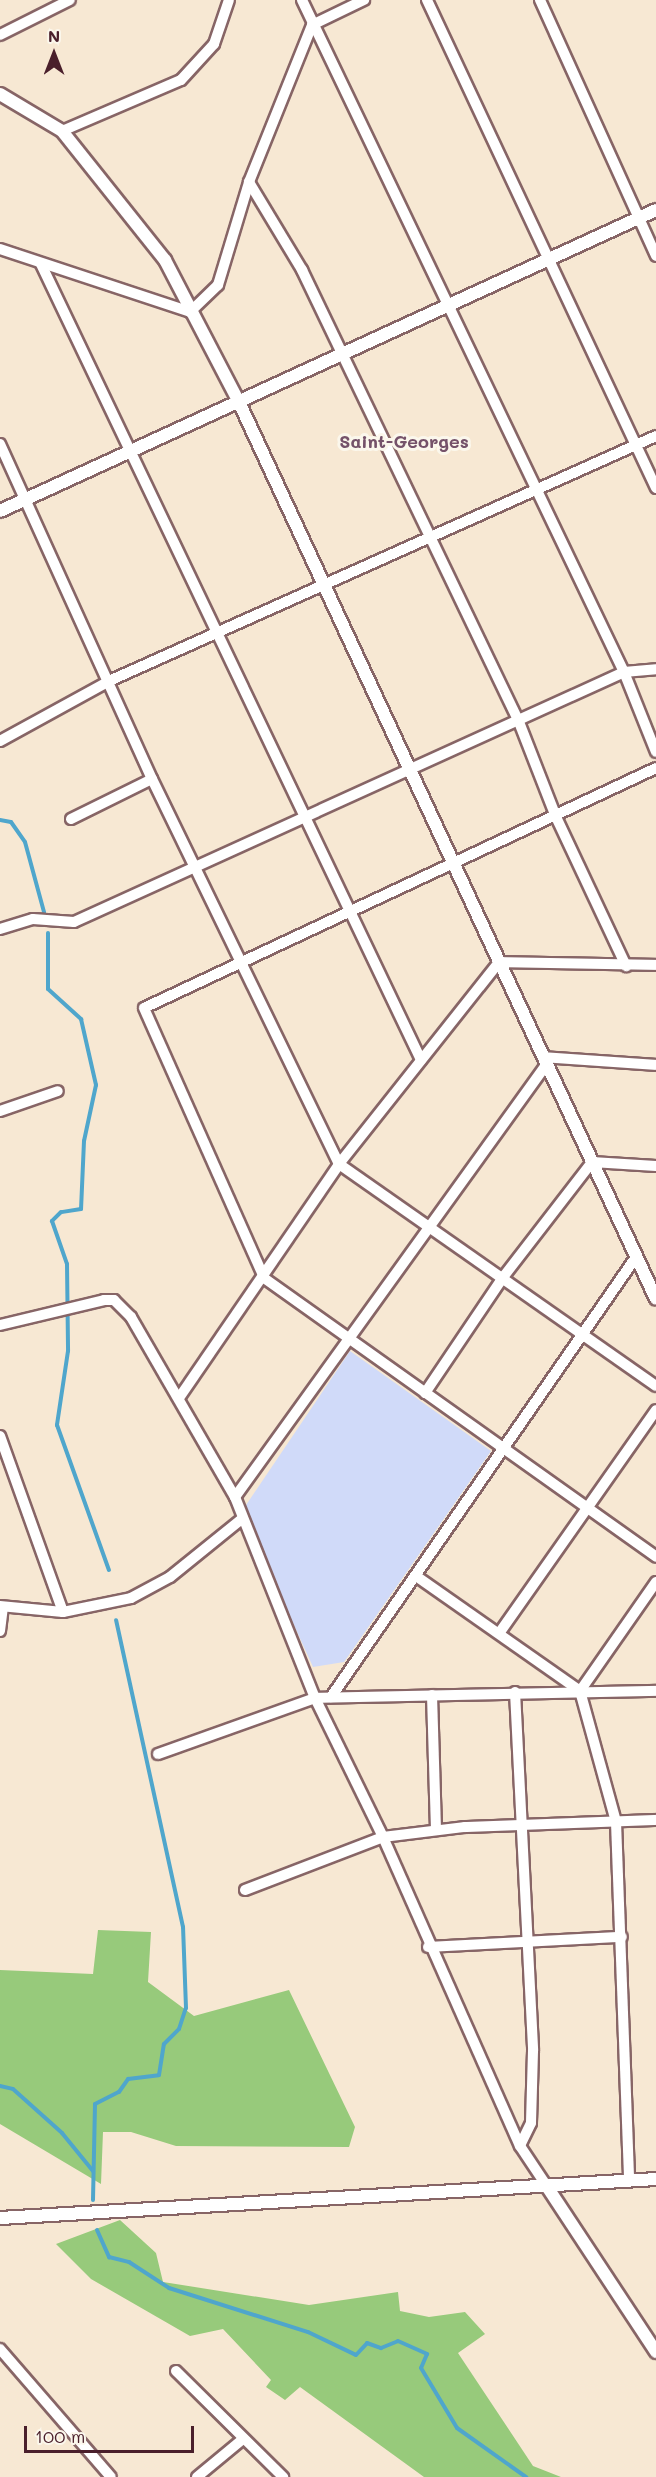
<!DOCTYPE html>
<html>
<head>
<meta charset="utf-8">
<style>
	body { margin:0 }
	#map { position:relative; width:656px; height:2477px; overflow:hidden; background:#f7e8d3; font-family:Mali,sans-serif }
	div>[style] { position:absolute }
	.built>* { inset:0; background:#d0daf9 }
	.green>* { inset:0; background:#97ca7b }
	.stream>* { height:4px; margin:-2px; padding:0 2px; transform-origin:2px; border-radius:2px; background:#4fa6cc }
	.roads { filter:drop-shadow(2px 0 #876566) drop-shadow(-2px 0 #876566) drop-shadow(0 2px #876566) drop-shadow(0 -2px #876566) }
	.minor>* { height:10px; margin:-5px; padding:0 5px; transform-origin:5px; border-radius:5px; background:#fff }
	.tertiary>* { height:12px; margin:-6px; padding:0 6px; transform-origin:6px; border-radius:6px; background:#fff }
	span { translate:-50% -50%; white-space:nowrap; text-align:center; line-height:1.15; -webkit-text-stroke:6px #fbf7ec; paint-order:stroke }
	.quarter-label { font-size:18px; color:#75526a; font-weight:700 }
	.north { position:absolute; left:24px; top:24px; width:60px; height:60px; -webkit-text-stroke:4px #fbf7ec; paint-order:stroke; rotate:0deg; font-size:16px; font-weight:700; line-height:24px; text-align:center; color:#4a1f2b }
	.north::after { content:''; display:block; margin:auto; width:21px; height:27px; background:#4a1f2b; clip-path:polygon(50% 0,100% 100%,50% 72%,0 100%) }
	.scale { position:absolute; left:24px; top:2426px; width:170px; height:27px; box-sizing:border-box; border:3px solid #4a1f2b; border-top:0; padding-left:8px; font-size:18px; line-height:21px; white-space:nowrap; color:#4a1f2b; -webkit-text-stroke:4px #fbf7ec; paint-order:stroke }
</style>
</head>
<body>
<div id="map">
	<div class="built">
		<div style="clip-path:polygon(350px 1351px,491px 1451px,344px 1662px,313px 1667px,242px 1511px)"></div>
	</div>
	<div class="green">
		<div style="clip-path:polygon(98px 1930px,151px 1932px,148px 1982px,194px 2016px,289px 1990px,355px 2127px,349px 2147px,176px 2146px,131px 2132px,103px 2132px,101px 2184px,0 2124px,0 1970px,93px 1974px)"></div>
		<div style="clip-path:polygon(120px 2220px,156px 2253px,163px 2282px,309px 2305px,398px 2292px,400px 2311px,429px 2317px,465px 2312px,485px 2334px,458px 2353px,533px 2466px,561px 2477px,424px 2477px,300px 2387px,285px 2400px,266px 2387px,271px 2380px,223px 2329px,190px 2336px,91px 2279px,56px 2244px)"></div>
	</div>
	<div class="stream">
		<div style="left:0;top:820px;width:11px;rotate:10deg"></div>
		<div style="left:11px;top:822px;width:24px;rotate:55deg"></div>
		<div style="left:25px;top:842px;width:73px;rotate:74.8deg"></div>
		<div style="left:48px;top:933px;width:56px;rotate:90deg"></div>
		<div style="left:48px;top:989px;width:45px;rotate:42.3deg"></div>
		<div style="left:81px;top:1019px;width:68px;rotate:77.2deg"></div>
		<div style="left:96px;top:1085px;width:57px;rotate:102.1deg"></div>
		<div style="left:84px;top:1141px;width:68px;rotate:92.5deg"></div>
		<div style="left:81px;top:1209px;width:20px;rotate:171deg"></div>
		<div style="left:61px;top:1212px;width:13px;rotate:135deg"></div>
		<div style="left:52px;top:1221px;width:46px;rotate:70.8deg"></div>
		<div style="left:67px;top:1264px;width:87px;rotate:89.3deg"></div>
		<div style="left:68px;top:1351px;width:75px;rotate:98.5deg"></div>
		<div style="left:57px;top:1425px;width:154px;rotate:70.3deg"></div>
		<div style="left:0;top:2086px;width:13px;rotate:13deg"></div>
		<div style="left:13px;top:2089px;width:66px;rotate:41.9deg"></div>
		<div style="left:62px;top:2133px;width:49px;rotate:50.8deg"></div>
		<div style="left:93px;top:2200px;width:96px;rotate:-88.8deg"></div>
		<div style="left:95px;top:2104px;width:27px;rotate:-27deg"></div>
		<div style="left:119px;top:2092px;width:16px;rotate:-55deg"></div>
		<div style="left:128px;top:2079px;width:31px;rotate:-7deg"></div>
		<div style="left:159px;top:2075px;width:31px;rotate:-81deg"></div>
		<div style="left:164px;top:2044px;width:21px;rotate:-45deg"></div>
		<div style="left:179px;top:2029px;width:22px;rotate:-72deg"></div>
		<div style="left:186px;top:2008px;width:81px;rotate:-92.1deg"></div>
		<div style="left:183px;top:1927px;width:314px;rotate:-102.3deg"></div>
		<div style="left:97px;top:2230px;width:30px;rotate:66deg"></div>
		<div style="left:109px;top:2257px;width:21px;rotate:14deg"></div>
		<div style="left:129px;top:2262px;width:48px;rotate:33deg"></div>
		<div style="left:169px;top:2288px;width:146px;rotate:17.6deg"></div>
		<div style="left:308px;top:2332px;width:53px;rotate:25.6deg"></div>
		<div style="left:356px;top:2355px;width:16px;rotate:-47deg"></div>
		<div style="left:367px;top:2343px;width:15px;rotate:20deg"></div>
		<div style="left:381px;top:2348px;width:18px;rotate:-22deg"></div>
		<div style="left:398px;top:2341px;width:32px;rotate:24deg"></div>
		<div style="left:427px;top:2354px;width:15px;rotate:113deg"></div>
		<div style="left:421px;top:2368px;width:70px;rotate:59deg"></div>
		<div style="left:457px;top:2428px;width:85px;rotate:35.4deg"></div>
	</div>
	<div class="roads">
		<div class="minor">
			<div style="left:302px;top:0;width:745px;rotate:64.4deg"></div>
			<div style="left:624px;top:672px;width:86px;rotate:68.2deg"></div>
			<div style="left:427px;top:0;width:539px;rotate:64.86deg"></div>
			<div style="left:540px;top:0;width:281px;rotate:65.6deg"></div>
			<div style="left:0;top:35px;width:78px;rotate:-26.6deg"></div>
			<div style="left:62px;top:131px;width:129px;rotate:-23.2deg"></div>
			<div style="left:181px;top:80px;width:49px;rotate:-47.5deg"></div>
			<div style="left:214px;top:44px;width:46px;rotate:-71.2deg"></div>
			<div style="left:249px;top:182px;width:103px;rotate:58.9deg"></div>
			<div style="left:302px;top:270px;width:501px;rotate:64.35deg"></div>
			<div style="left:519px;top:722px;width:102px;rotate:68.7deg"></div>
			<div style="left:556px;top:817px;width:165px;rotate:64.8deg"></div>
			<div style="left:0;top:249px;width:200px;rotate:18.3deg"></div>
			<div style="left:190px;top:312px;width:39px;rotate:-44deg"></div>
			<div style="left:218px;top:285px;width:108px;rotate:-73.2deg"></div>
			<div style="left:249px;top:182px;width:169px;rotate:-68.1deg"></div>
			<div style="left:312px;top:25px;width:58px;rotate:-25.7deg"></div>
			<div style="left:41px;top:264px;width:882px;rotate:64.48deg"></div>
			<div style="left:0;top:444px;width:368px;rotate:65.6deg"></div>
			<div style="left:152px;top:779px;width:428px;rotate:64.1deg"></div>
			<div style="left:339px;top:1164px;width:387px;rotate:35deg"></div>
			<div style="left:0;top:741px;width:124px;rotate:-28.8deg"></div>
			<div style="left:109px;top:681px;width:599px;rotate:-24.13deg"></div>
			<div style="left:656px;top:768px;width:565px;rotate:154.89deg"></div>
			<div style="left:144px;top:1008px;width:295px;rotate:66deg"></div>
			<div style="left:264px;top:1278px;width:481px;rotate:35.4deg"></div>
			<div style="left:71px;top:819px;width:90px;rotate:-26.3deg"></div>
			<div style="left:0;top:929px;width:34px;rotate:-17deg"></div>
			<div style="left:33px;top:919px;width:41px;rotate:4.2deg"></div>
			<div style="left:74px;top:922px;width:604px;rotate:-24.44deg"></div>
			<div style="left:624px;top:672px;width:32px;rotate:-5deg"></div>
			<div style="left:543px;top:1057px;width:113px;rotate:4deg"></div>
			<div style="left:0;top:1111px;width:61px;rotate:-19deg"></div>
			<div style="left:0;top:1325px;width:107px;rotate:-13.5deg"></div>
			<div style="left:104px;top:1300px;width:10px"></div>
			<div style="left:114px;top:1300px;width:24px;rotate:45deg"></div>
			<div style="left:131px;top:1317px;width:208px;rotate:60deg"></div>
			<div style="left:235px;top:1497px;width:216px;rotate:68.3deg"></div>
			<div style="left:315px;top:1698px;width:155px;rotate:63.9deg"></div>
			<div style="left:383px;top:1837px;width:338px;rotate:66.1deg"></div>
			<div style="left:520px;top:2146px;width:47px;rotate:56.3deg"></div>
			<div style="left:425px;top:1393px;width:141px;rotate:-56deg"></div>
			<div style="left:504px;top:1276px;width:144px;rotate:-52.3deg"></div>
			<div style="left:592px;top:1162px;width:64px;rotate:3.6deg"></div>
			<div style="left:179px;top:1398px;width:283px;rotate:-55.6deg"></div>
			<div style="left:339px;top:1164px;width:258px;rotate:-51.6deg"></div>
			<div style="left:499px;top:962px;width:157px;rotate:1.1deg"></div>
			<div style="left:0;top:1436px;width:187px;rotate:70.3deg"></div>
			<div style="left:235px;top:1497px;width:532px;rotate:-54.25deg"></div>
			<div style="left:416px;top:1576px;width:200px;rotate:35deg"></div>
			<div style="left:580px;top:1691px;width:136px;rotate:74.6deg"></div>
			<div style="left:616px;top:1822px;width:358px;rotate:87.9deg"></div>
			<div style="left:0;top:1606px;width:63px;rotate:5.4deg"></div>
			<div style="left:63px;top:1612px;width:69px;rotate:-11.6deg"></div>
			<div style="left:131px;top:1598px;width:44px;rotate:-28.3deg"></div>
			<div style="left:170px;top:1577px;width:92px;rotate:-38.9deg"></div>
			<div style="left:0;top:1631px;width:24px;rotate:-83deg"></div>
			<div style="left:500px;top:1632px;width:271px;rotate:-54.9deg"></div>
			<div style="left:580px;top:1691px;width:133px;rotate:-55.1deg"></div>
			<div style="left:515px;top:1692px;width:359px;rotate:87.1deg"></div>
			<div style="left:533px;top:2051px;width:72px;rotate:91.6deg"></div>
			<div style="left:531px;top:2123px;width:25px;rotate:116deg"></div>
			<div style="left:432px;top:1695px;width:135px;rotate:88.3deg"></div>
			<div style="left:331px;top:1697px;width:535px;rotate:-55.27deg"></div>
			<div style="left:158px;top:1754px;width:167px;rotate:-19.6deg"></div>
			<div style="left:315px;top:1698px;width:341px;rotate:-1.2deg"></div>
			<div style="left:245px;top:1890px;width:148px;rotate:-21deg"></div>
			<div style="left:383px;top:1837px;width:83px;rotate:-7deg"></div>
			<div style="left:465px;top:1827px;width:191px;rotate:-2.1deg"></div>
			<div style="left:428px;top:1947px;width:194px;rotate:-3deg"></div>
			<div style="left:0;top:2349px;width:169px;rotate:49.1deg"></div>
			<div style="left:176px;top:2371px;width:151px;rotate:44.7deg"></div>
			<div style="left:197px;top:2477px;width:60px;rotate:-39.6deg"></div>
		</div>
		<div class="tertiary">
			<div style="left:0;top:94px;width:72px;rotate:30.8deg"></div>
			<div style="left:62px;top:131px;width:165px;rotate:51.4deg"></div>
			<div style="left:165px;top:260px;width:158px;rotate:62.5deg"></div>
			<div style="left:238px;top:400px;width:991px;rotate:65.06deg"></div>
			<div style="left:0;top:511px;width:722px;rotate:-24.65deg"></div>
			<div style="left:546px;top:2185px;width:200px;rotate:56.6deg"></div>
			<div style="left:0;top:2218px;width:657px;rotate:-3.4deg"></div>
		</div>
	</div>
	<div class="quarter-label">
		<span style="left:404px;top:441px">Saint-Georges</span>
	</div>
	<div class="north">N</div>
	<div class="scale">100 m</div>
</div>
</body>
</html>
